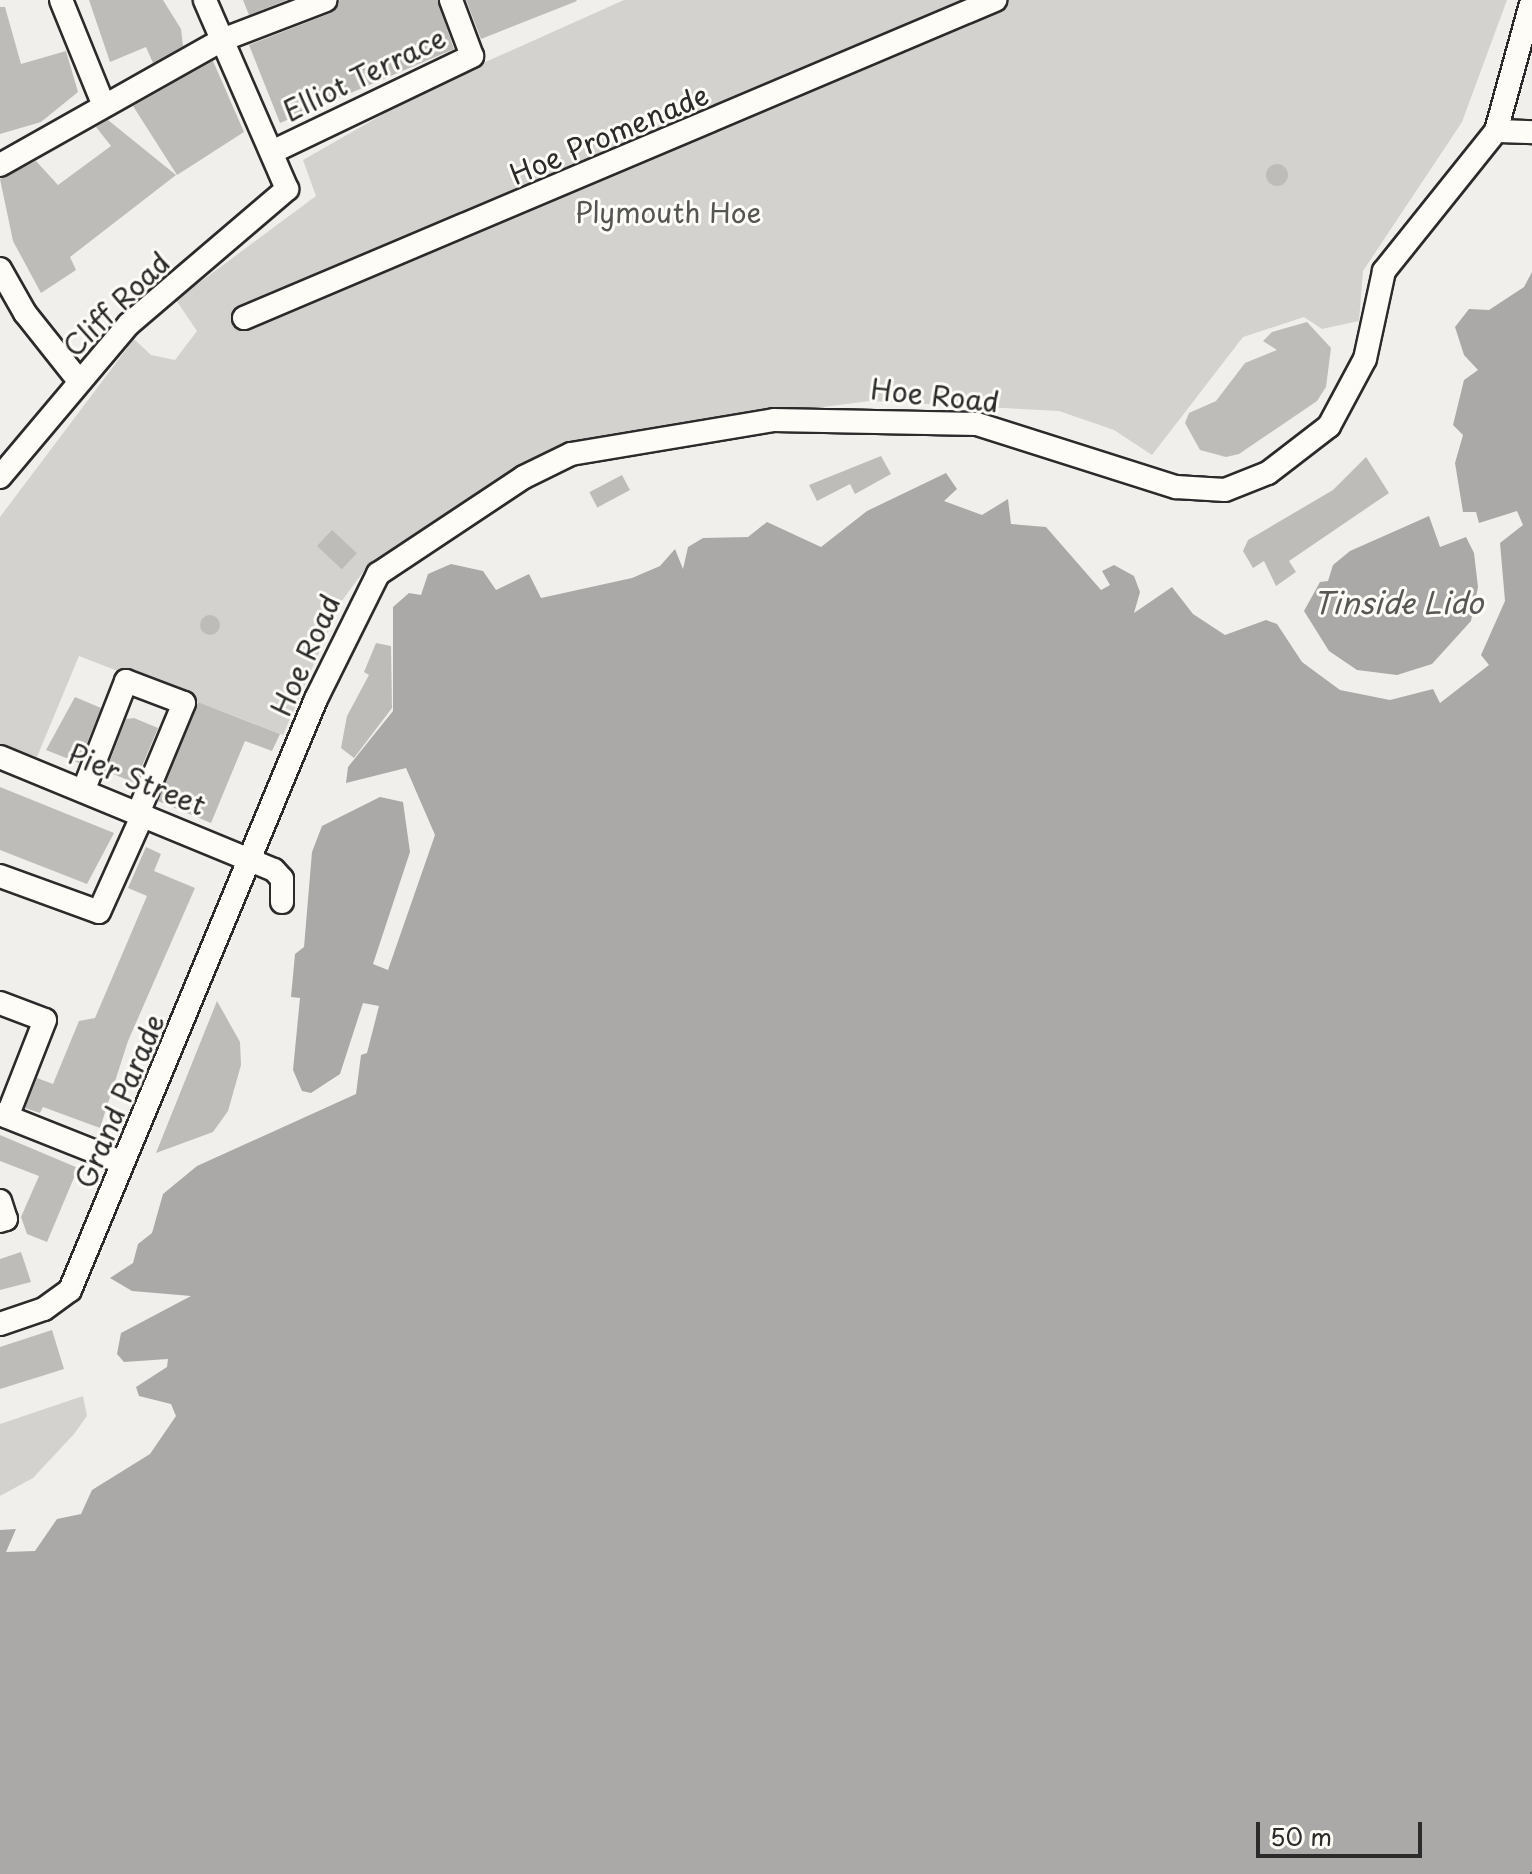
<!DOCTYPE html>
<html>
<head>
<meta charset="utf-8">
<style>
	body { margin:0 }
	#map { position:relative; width:1532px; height:1874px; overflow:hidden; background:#f0efeb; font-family:"Playpen Sans",sans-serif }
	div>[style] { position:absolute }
	.green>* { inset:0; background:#d3d2cf }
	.water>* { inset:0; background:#aaa9a7 }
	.ferry>* { height:2px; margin-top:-1px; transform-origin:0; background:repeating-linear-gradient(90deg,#575756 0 10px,transparent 0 18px) }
	.building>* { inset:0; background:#bdbcb8; transform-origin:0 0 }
	.round { border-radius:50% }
	.roads { filter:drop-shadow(2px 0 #2b2b2b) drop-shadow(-2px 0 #2b2b2b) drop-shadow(0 2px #2b2b2b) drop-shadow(0 -2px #2b2b2b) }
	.minor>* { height:22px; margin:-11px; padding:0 11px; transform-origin:11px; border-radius:11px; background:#fdfcf7 }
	span { translate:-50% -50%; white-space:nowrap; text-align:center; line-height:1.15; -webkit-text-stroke:6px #fdfcf7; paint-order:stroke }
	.street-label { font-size:28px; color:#2b2b2b }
	.park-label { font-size:28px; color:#555554 }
	.water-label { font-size:30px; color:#575756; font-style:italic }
	.scale { position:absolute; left:1256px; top:1822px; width:166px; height:36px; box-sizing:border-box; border:4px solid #2b2b2b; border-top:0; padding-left:10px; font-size:24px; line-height:28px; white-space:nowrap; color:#2b2b2b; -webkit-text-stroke:6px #fdfcf7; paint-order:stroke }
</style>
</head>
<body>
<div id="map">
	<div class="green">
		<div style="clip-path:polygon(624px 0,1507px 0,1462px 122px,1363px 271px,1359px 321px,1322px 329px,1304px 317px,1243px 337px,1152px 455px,1114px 430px,1059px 411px,870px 401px,610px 434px,479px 495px,366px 568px,341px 602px,283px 735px,79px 656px,37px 757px,0 744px,0 517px,134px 339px,151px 355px,175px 360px,197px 331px,176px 300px,316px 196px,303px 160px,434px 85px)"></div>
		<div style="clip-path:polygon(83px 1396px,87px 1416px,74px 1434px,33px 1478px,0 1496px,0 1424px)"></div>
	</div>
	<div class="water">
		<div style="clip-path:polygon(1532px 272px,1532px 1874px,0 1874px,0 1530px,16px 1529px,6px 1552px,35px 1551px,57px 1519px,81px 1514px,92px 1490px,150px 1454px,176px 1416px,171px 1404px,139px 1396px,136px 1387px,167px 1367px,168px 1359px,124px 1362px,117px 1354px,121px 1333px,191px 1296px,132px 1291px,110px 1278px,133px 1263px,138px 1244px,152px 1233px,163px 1194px,197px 1166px,356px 1094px,361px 1055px,367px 1053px,379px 1006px,363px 1003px,340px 1074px,311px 1093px,302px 1091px,293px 1070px,300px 998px,291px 997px,295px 954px,304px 947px,312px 852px,322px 826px,380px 797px,403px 802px,410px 852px,373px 964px,388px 970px,435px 835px,406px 768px,346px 783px,348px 767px,393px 711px,393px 607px,409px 593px,421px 595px,428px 574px,451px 564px,483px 571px,496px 590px,529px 574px,541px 598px,632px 578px,660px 566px,675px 549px,683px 569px,688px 547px,703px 538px,748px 537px,767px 522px,821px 547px,867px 511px,946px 473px,957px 489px,944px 501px,982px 515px,1008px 499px,1011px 524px,1046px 527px,1101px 590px,1110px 585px,1102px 571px,1114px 565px,1134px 576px,1140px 592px,1134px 613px,1172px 587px,1193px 614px,1225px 635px,1266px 620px,1277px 624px,1302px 662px,1340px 690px,1390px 700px,1433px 689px,1440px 703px,1489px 665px,1481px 655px,1505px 601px,1500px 543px,1523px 525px,1517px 511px,1479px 523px,1476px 512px,1463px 512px,1455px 463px,1463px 435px,1453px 425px,1464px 380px,1478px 370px,1464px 355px,1455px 327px,1469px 309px,1489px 310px,1524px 287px)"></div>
		<div style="clip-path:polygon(1429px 516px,1440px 547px,1466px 537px,1474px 553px,1478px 587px,1471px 621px,1432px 664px,1397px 675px,1357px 670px,1329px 651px,1304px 611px,1320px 582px,1328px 581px,1333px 565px,1350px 551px)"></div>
	</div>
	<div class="ferry">
		<div style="left:1530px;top:1874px;width:3px;rotate:-45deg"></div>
	</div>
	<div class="building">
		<div style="clip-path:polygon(89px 0,163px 0,181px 29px,183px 46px,153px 63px,146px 47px,110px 62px)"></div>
		<div style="clip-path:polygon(243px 0,287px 0,249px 15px)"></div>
		<div style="clip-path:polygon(340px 0,437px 0,454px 49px,280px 123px,249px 45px,331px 13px)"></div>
		<div style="clip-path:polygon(466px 0,576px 0,577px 1px,481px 39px)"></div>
		<div style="clip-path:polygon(0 7px,5px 7px,21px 64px,66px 51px,78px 92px,41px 122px,0 134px)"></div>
		<div style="clip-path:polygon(213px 61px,244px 132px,177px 175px,133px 106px)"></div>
		<div style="clip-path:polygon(108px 120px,176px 175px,70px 257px,76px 270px,41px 293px,13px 241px,0 179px,36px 161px,58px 185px,111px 146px,96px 127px)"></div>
		<div class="round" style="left:1266px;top:164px;width:22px;height:22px"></div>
		<div style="clip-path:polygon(1307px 322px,1331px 348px,1326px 387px,1317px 401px,1239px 454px,1226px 457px,1200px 450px,1185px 423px,1189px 413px,1216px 401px,1245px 363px,1277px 350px,1263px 341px,1272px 332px)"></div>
		<div style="clip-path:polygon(881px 456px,891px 474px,855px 494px,850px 484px,817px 501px,809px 485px)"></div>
		<div style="clip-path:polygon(1366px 457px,1389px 493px,1289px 561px,1296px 572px,1276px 586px,1264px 561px,1253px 568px,1243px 551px,1248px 540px,1333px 490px)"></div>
		<div style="left:622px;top:475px;width:17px;height:37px;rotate:62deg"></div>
		<div style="left:332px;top:530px;width:34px;height:22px;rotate:43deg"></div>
		<div class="round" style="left:200px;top:615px;width:20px;height:20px"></div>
		<div style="clip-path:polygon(376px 643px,391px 646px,392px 708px,354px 758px,341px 748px,347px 716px,369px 675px,364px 672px)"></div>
		<div style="clip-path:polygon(75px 697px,101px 708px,79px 763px,46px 750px)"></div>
		<div style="clip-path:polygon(198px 702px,280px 734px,272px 751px,245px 741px,211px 823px,158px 801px)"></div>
		<div style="clip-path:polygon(134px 718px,158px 728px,135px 783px,106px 771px,126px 719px)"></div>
		<div style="clip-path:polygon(0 787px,114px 833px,87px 884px,0 850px)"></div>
		<div style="clip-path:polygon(146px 847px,161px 854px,154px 871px,195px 888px,128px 1041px,100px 1128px,43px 1107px,40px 1113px,25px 1108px,37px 1078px,53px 1084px,79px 1021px,95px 1018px,147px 896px,128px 888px)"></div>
		<div style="clip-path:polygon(217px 1001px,240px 1042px,241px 1065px,228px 1111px,213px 1132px,156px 1153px)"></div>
		<div style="clip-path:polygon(0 1135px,78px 1168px,47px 1242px,27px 1234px,21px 1217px,39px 1176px,0 1161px)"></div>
		<div style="clip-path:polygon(21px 1252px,31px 1282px,0 1290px,0 1259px)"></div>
		<div style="clip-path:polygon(52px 1330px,64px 1369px,0 1389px,0 1347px)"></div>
	</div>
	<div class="roads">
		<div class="minor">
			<div style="left:61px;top:0;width:114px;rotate:67.9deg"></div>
			<div style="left:1496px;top:131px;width:36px;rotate:2deg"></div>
			<div style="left:272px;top:152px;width:222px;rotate:-25.6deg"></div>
			<div style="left:472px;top:56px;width:60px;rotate:-110.6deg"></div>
			<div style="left:0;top:165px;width:255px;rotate:-29.4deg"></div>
			<div style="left:222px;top:40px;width:111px;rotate:-21deg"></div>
			<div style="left:0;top:269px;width:51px;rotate:60.4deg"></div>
			<div style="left:25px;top:313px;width:87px;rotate:51.5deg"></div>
			<div style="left:244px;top:318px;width:816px;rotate:-22.95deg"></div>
			<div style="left:0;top:477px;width:200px;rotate:-49.9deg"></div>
			<div style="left:129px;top:324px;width:208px;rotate:-40.5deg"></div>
			<div style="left:287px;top:189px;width:206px;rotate:-113.5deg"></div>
			<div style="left:0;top:757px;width:296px;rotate:22.4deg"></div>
			<div style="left:274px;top:870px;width:12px;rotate:48deg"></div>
			<div style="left:282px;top:879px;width:23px;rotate:90deg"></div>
			<div style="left:84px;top:789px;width:116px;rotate:-68.7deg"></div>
			<div style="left:126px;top:681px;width:62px;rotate:20.8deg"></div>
			<div style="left:184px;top:703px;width:117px;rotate:112.6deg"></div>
			<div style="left:0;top:876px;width:105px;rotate:20deg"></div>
			<div style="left:99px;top:912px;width:107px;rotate:-65.8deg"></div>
			<div style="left:0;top:1003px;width:48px;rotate:20.7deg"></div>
			<div style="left:45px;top:1020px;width:104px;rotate:111.4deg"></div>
			<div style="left:0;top:1114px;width:132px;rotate:21.7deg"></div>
			<div style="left:0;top:1201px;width:19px;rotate:72deg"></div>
			<div style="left:6px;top:1219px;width:6px;rotate:162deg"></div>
			<div style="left:0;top:1324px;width:46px;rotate:-18.8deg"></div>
			<div style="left:44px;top:1309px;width:32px;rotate:-36deg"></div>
			<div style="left:70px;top:1290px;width:640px;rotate:-67.4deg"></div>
			<div style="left:316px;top:699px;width:140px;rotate:-63.6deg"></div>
			<div style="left:378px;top:574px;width:175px;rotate:-33.6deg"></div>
			<div style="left:524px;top:477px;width:52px;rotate:-26.1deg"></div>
			<div style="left:571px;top:454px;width:206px;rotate:-9.5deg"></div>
			<div style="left:774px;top:420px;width:203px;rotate:1.1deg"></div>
			<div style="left:977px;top:424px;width:209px;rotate:17.6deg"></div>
			<div style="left:1176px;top:487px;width:49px;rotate:3.5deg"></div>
			<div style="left:1225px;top:490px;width:46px;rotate:-21.6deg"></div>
			<div style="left:1268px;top:473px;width:77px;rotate:-37.6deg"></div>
			<div style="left:1329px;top:426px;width:76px;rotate:-61.8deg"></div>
			<div style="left:1365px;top:359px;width:90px;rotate:-77.8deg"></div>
			<div style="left:1384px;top:271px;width:179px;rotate:-51.3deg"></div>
			<div style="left:1496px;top:131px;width:136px;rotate:-74.6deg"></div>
		</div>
	</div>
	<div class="street-label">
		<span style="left:364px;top:74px;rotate:-26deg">Elliot Terrace</span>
		<span style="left:609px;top:134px;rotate:-23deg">Hoe Promenade</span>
		<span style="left:116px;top:304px;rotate:-44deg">Cliff Road</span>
		<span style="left:935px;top:395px;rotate:6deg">Hoe Road</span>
		<span style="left:305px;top:655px;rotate:-66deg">Hoe Road</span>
		<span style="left:137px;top:779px;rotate:22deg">Pier Street</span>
		<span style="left:119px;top:1101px;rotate:-67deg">Grand Parade</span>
	</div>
	<div class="park-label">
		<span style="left:668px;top:212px">Plymouth Hoe</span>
	</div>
	<div class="water-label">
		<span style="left:1398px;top:602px">Tinside Lido</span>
	</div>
	<div class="scale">50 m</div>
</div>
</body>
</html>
